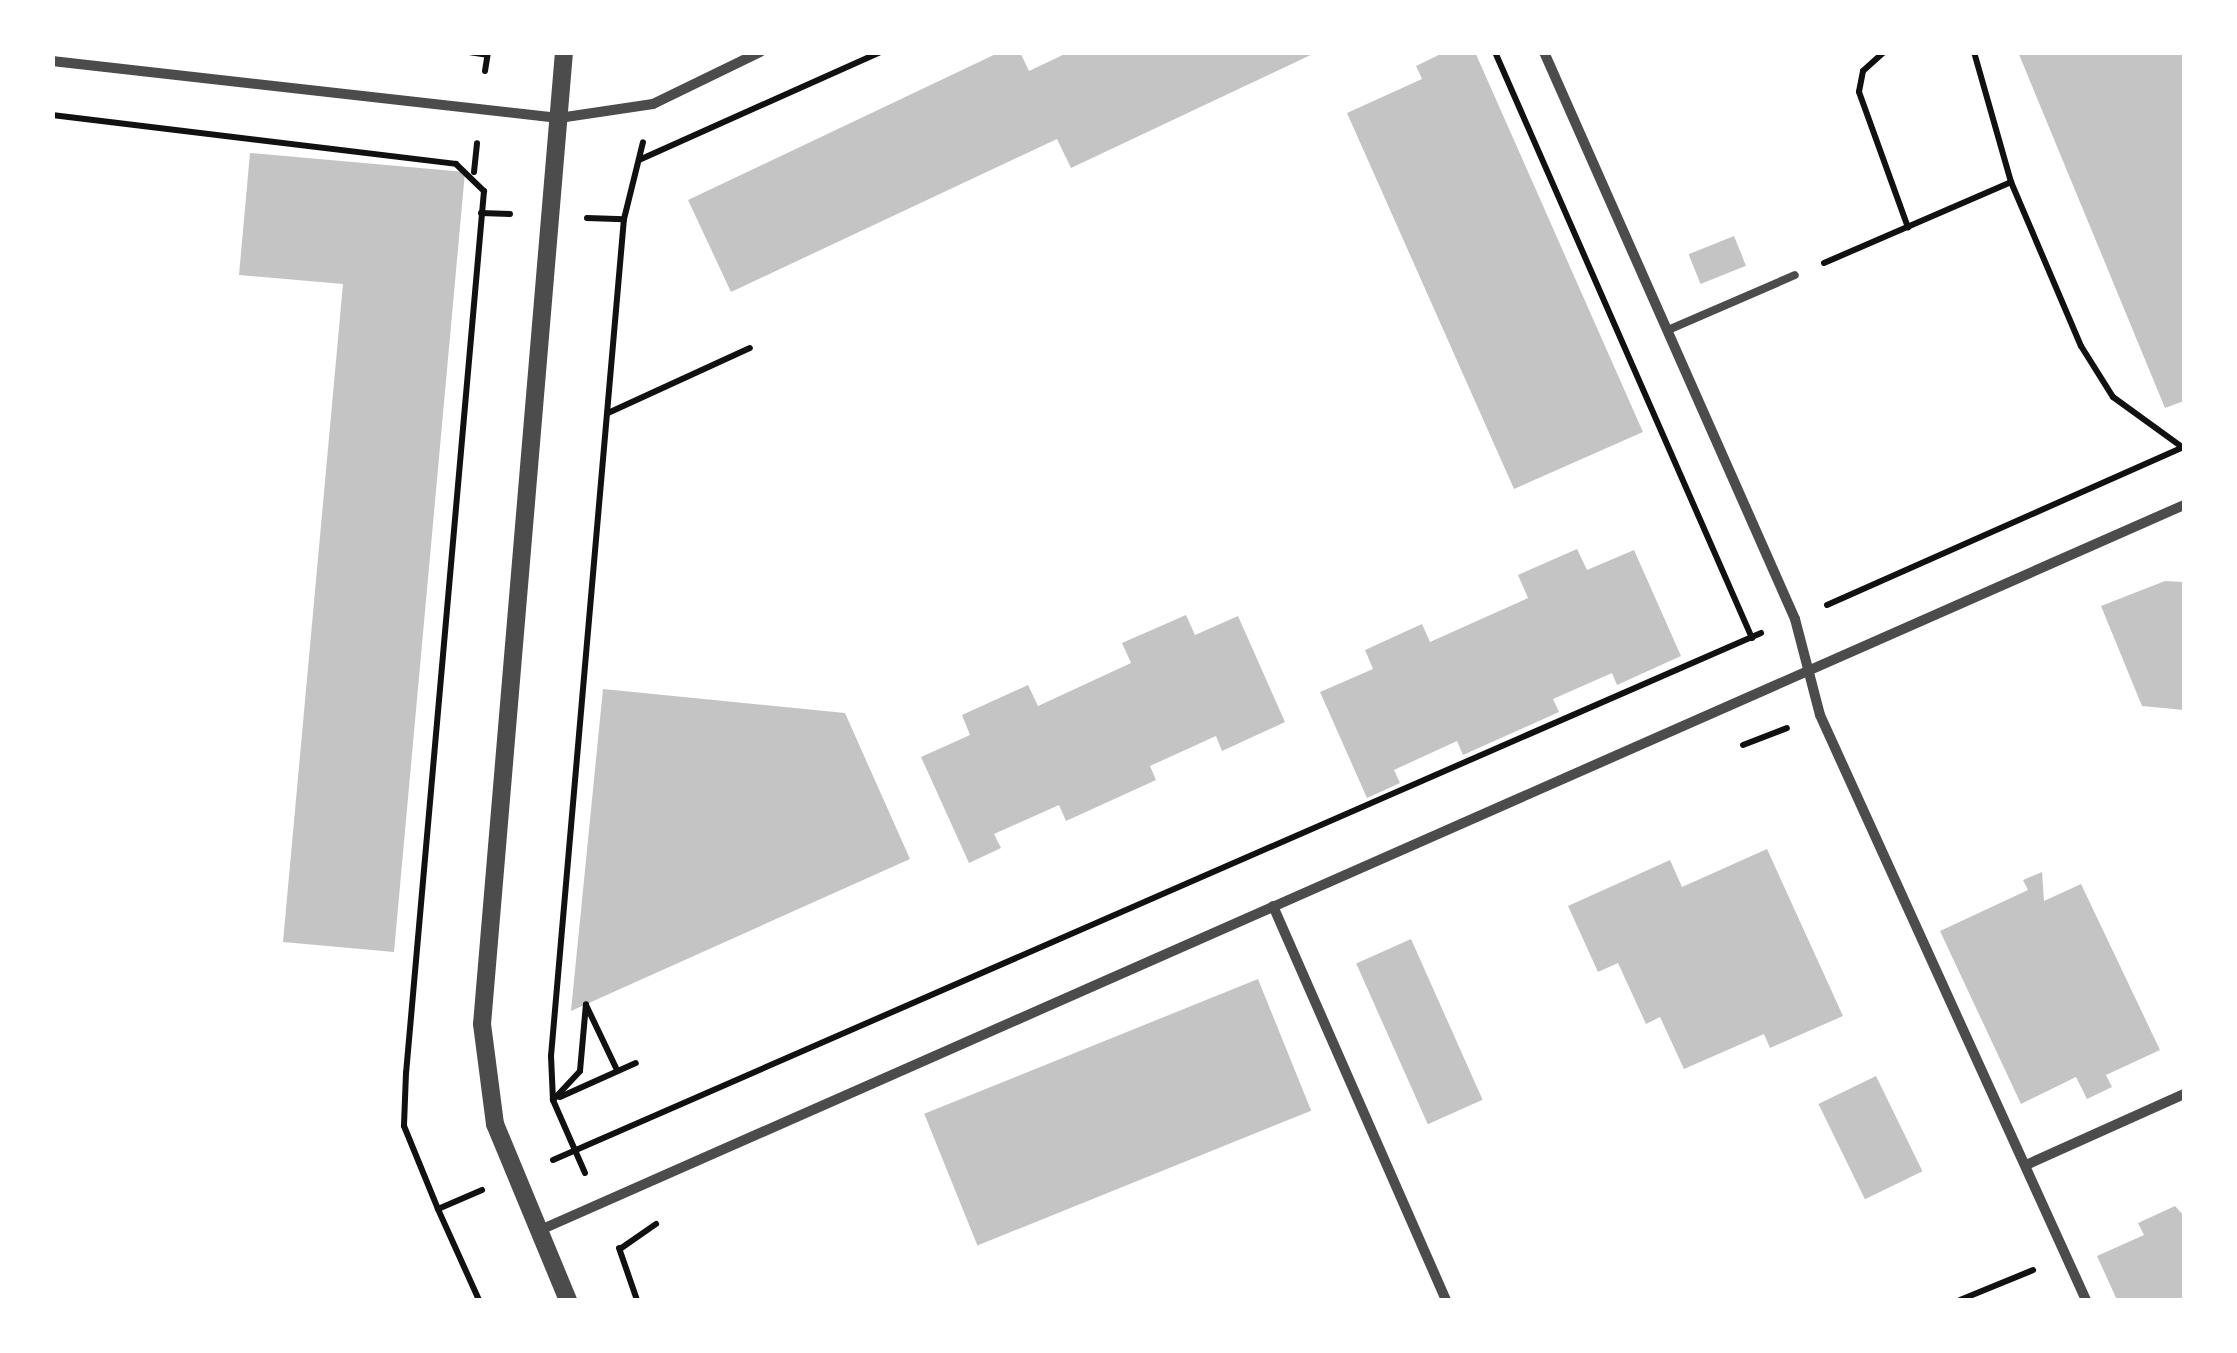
<!DOCTYPE html>
<html>
<head>
<meta charset="utf-8">
<style>
	body { margin:0 }
	#map { position:relative; width:2237px; height:1353px; overflow:hidden; background:#fff; font-family:"Noto Sans",sans-serif }
	div>[style] { position:absolute }
	.building>* { inset:0; background:#c4c4c4; transform-origin:0 0 }
	.path>* { height:6px; margin:-3px; padding:0 3px; transform-origin:3px; border-radius:3px; background:#111 }
	.service>* { height:8px; margin:-4px; padding:0 4px; transform-origin:4px; border-radius:4px; background:#4c4c4c }
	.minor>* { height:10px; margin:-5px; padding:0 5px; transform-origin:5px; border-radius:5px; background:#4c4c4c }
	.tertiary>* { height:18px; margin:-9px; padding:0 9px; transform-origin:9px; border-radius:9px; background:#4c4c4c }
	span { translate:-50% -50%; white-space:nowrap; text-align:center; line-height:1.15; -webkit-text-stroke:8px #fff; paint-order:stroke }
	.frame { position:absolute; inset:0; border:55px solid #fff; pointer-events:none }
</style>
</head>
<body>
<div id="map">
	<div class="building">
		<div style="clip-path:polygon(1000px 52px,1020px 52px,1029px 71px,1069px 52px,1317px 52px,1071px 168px,1057px 139px,731px 292px,688px 200px)"></div>
		<div style="clip-path:polygon(1445px 52px,1475px 52px,1643px 432px,1514px 489px,1347px 113px,1422px 79px,1416px 66px)"></div>
		<div style="clip-path:polygon(2018px 52px,2184px 52px,2184px 401px,2165px 408px)"></div>
		<div style="clip-path:polygon(250px 153px,465px 172px,394px 952px,283px 942px,343px 284px,239px 275px)"></div>
		<div style="left:1734px;top:236px;width:32px;height:49px;rotate:68deg"></div>
		<div style="clip-path:polygon(1577px 549px,1587px 570px,1634px 550px,1681px 656px,1617px 685px,1612px 673px,1553px 699px,1559px 712px,1463px 755px,1457px 741px,1394px 770px,1400px 783px,1367px 798px,1320px 692px,1373px 669px,1365px 650px,1422px 624px,1430px 642px,1528px 598px,1518px 575px)"></div>
		<div style="clip-path:polygon(2165px 581px,2184px 582px,2184px 710px,2142px 706px,2101px 606px)"></div>
		<div style="clip-path:polygon(1186px 615px,1195px 635px,1238px 616px,1285px 722px,1222px 751px,1216px 736px,1150px 766px,1156px 780px,1066px 821px,1059px 805px,994px 834px,1001px 848px,969px 863px,921px 757px,970px 735px,962px 715px,1028px 685px,1038px 706px,1131px 663px,1122px 643px)"></div>
		<div style="clip-path:polygon(603px 689px,845px 713px,910px 859px,571px 1011px)"></div>
		<div style="clip-path:polygon(1767px 849px,1843px 1016px,1770px 1048px,1764px 1034px,1684px 1069px,1660px 1017px,1646px 1024px,1618px 963px,1598px 972px,1568px 906px,1670px 860px,1682px 887px)"></div>
		<div style="clip-path:polygon(2042px 872px,2044px 901px,2081px 884px,2160px 1050px,2106px 1075px,2112px 1087px,2087px 1099px,2076px 1077px,2021px 1104px,1940px 931px,2028px 890px,2023px 880px)"></div>
		<div style="left:1411px;top:939px;width:176px;height:60px;rotate:66deg"></div>
		<div style="left:1258px;top:979px;width:142px;height:360px;rotate:68deg"></div>
		<div style="left:1876px;top:1076px;width:106px;height:64px;rotate:64deg"></div>
		<div style="clip-path:polygon(2175px 1206px,2184px 1216px,2184px 1300px,2117px 1300px,2097px 1256px,2144px 1235px,2138px 1223px)"></div>
	</div>
	<div class="path">
		<div style="left:469px;top:52px;width:18px;rotate:9deg"></div>
		<div style="left:1495px;top:52px;width:640px;rotate:66.32deg"></div>
		<div style="left:1884px;top:52px;width:28px;rotate:138deg"></div>
		<div style="left:1863px;top:71px;width:21px;rotate:101deg"></div>
		<div style="left:1859px;top:92px;width:144px;rotate:70.1deg"></div>
		<div style="left:1974px;top:52px;width:135px;rotate:74.1deg"></div>
		<div style="left:2011px;top:182px;width:178px;rotate:66.9deg"></div>
		<div style="left:2081px;top:346px;width:60px;rotate:57.9deg"></div>
		<div style="left:2113px;top:397px;width:85px;rotate:35.9deg"></div>
		<div style="left:485px;top:71px;width:19px;rotate:-81deg"></div>
		<div style="left:52px;top:115px;width:407px;rotate:6.9deg"></div>
		<div style="left:456px;top:164px;width:39px;rotate:44deg"></div>
		<div style="left:484px;top:191px;width:885px;rotate:95.05deg"></div>
		<div style="left:406px;top:1073px;width:53px;rotate:92.2deg"></div>
		<div style="left:404px;top:1126px;width:90px;rotate:67.7deg"></div>
		<div style="left:639px;top:160px;width:264px;rotate:-24.1deg"></div>
		<div style="left:474px;top:172px;width:29px;rotate:-84deg"></div>
		<div style="left:481px;top:213px;width:29px;rotate:2deg"></div>
		<div style="left:587px;top:218px;width:37px;rotate:2deg"></div>
		<div style="left:1824px;top:263px;width:204px;rotate:-23.4deg"></div>
		<div style="left:608px;top:413px;width:156px;rotate:-24.6deg"></div>
		<div style="left:1827px;top:605px;width:390px;rotate:-23.9deg"></div>
		<div style="left:1743px;top:745px;width:47px;rotate:-21.1deg"></div>
		<div style="left:586px;top:1005px;width:72px;rotate:64.5deg"></div>
		<div style="left:560px;top:1097px;width:83px;rotate:-24.1deg"></div>
		<div style="left:554px;top:1099px;width:38px;rotate:-47deg"></div>
		<div style="left:580px;top:1071px;width:67px;rotate:-84.9deg"></div>
		<div style="left:553px;top:1160px;width:1318px;rotate:-23.57deg"></div>
		<div style="left:585px;top:1173px;width:80px;rotate:-113.7deg"></div>
		<div style="left:553px;top:1100px;width:44px;rotate:-92.6deg"></div>
		<div style="left:551px;top:1056px;width:840px;rotate:-85.02deg"></div>
		<div style="left:624px;top:219px;width:79px;rotate:-76.1deg"></div>
		<div style="left:619px;top:1248px;width:55px;rotate:70.9deg"></div>
		<div style="left:620px;top:1249px;width:44px;rotate:-34.8deg"></div>
		<div style="left:479px;top:1300px;width:100px;rotate:-114.3deg"></div>
		<div style="left:438px;top:1209px;width:48px;rotate:-23.4deg"></div>
		<div style="left:1960px;top:1300px;width:79px;rotate:-22.3deg"></div>
	</div>
	<div class="service">
		<div style="left:1668px;top:330px;width:138px;rotate:-23.4deg"></div>
	</div>
	<div class="minor">
		<div style="left:1544px;top:52px;width:620px;rotate:66.12deg"></div>
		<div style="left:1795px;top:619px;width:99px;rotate:75.4deg"></div>
		<div style="left:1820px;top:715px;width:643px;rotate:65.55deg"></div>
		<div style="left:52px;top:61px;width:510px;rotate:6.41deg"></div>
		<div style="left:559px;top:118px;width:95px;rotate:-8.5deg"></div>
		<div style="left:653px;top:104px;width:119px;rotate:-25.9deg"></div>
		<div style="left:1273px;top:906px;width:430px;rotate:66.3deg"></div>
		<div style="left:2026px;top:1165px;width:173px;rotate:-24.2deg"></div>
		<div style="left:538px;top:1231px;width:1799px;rotate:-23.8deg"></div>
	</div>
	<div class="tertiary">
		<div style="left:564px;top:52px;width:975px;rotate:94.82deg"></div>
		<div style="left:482px;top:1024px;width:101px;rotate:82.6deg"></div>
		<div style="left:495px;top:1124px;width:191px;rotate:67.5deg"></div>
	</div>
	<div class="frame"></div>
</div>
</body>
</html>
